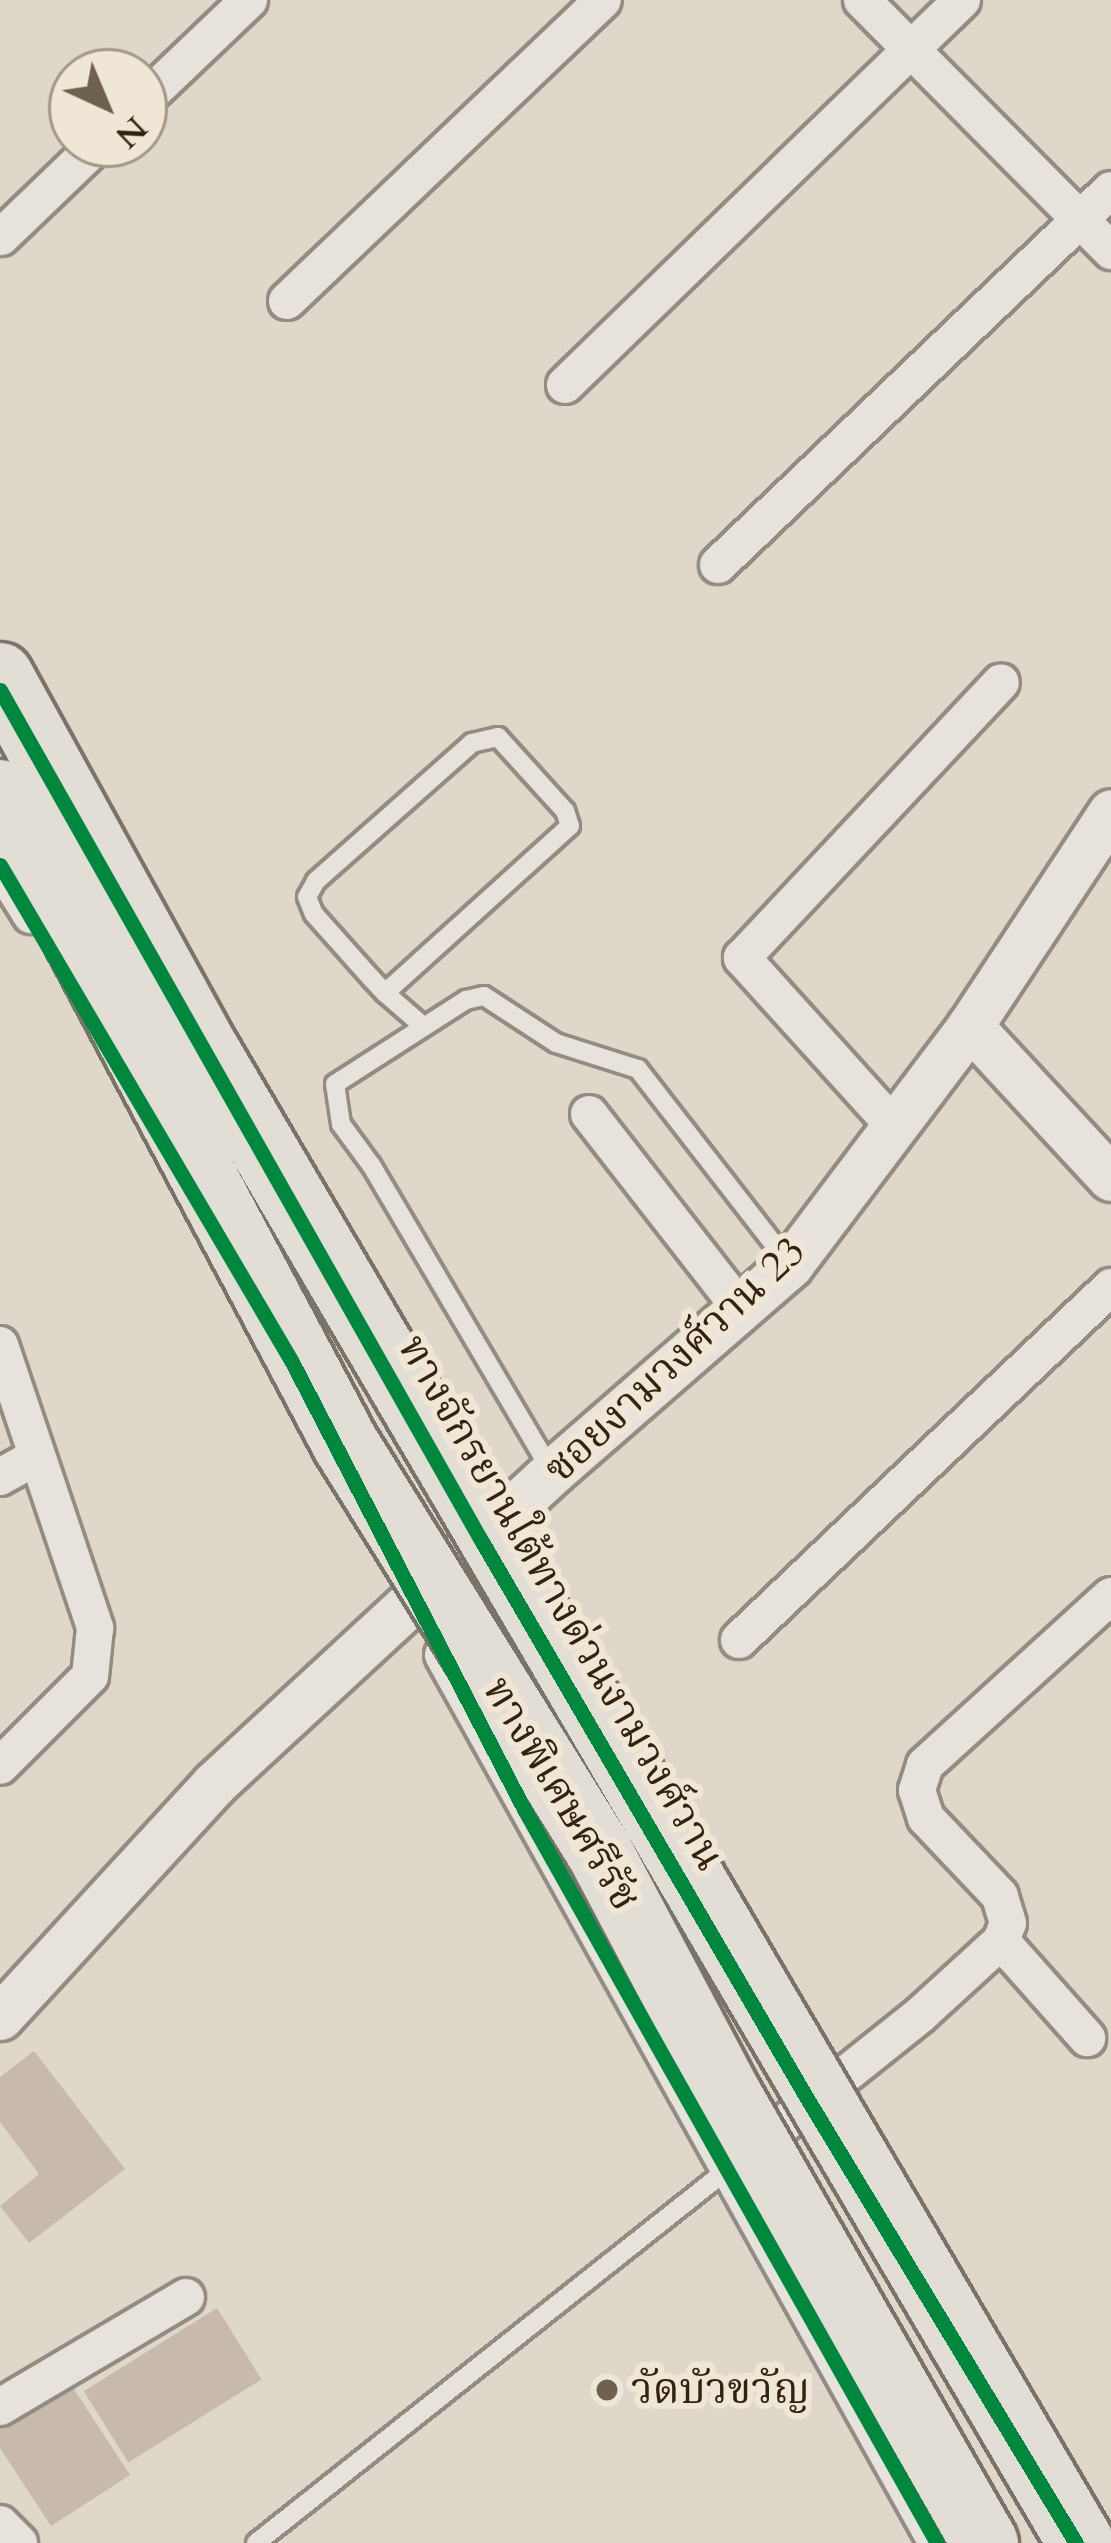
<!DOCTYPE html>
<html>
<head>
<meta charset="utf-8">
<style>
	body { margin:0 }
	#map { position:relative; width:1111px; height:2543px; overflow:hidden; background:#dfd7c9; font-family:Cardo,"Noto Serif Thai",serif }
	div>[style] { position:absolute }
	.building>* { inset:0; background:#c7b9ac; transform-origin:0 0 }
	.roads { filter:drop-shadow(3px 0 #938c82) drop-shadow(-3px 0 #938c82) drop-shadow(0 3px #938c82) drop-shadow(0 -3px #938c82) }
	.service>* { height:18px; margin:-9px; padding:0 9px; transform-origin:9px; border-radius:9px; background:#e7e2db }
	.minor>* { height:36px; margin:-18px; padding:0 18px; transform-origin:18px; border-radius:18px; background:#e7e2db }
	.tertiary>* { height:45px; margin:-22.5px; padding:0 22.5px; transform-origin:22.5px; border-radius:22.5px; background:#e7e2db }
	.bridges { filter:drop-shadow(3px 0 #7a7369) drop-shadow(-3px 0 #7a7369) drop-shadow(0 3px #7a7369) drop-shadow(0 -3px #7a7369) }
	.motorway-bridge>* { height:66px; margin:-33px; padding:0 33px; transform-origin:33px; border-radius:33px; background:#e2ddd5 }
	.cycleway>* { height:15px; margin:-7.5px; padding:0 7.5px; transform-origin:7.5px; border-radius:7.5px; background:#00873e }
	.dots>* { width:33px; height:33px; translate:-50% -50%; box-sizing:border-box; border:6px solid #f0e6d6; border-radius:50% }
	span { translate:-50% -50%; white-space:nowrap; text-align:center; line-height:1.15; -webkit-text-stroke:12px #f0e6d6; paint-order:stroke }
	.street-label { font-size:42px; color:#32220f }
	.poi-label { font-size:42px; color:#32220f }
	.left { translate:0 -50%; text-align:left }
	.north { position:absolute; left:48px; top:48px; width:120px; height:120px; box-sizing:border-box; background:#f0e6d6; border:3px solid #a49886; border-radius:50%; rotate:136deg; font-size:33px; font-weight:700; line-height:48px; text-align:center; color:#32220f }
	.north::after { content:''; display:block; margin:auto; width:42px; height:54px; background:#6f6150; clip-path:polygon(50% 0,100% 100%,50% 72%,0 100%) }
</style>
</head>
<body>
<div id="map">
	<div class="building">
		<div style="clip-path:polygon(34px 2051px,125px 2169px,29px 2243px,0 2206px,39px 2174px,0 2122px,0 2077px)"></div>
		<div style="left:217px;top:2308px;width:84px;height:157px;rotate:58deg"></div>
		<div style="clip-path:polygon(64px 2374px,130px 2475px,51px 2526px,0 2448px,0 2416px)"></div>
	</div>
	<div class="roads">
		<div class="service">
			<div style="left:385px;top:993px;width:249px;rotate:-42.1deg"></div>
			<div style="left:570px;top:826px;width:16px;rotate:-108deg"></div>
			<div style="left:565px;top:811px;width:100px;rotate:-132.2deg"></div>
			<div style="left:498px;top:737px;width:27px;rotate:167deg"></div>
			<div style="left:472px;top:743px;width:208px;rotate:138.5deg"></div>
			<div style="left:316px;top:881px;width:18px;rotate:119deg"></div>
			<div style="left:307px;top:897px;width:18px;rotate:68deg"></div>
			<div style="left:314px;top:914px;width:86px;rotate:48.3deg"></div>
			<div style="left:371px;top:978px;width:21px;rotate:47deg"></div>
			<div style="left:385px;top:993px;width:50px;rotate:41deg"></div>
			<div style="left:552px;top:1472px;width:356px;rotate:-120.5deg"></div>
			<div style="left:371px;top:1165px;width:51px;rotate:-126.2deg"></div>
			<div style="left:341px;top:1124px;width:40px;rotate:-98.5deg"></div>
			<div style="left:335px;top:1084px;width:156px;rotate:-32.7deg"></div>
			<div style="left:466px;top:1000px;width:18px;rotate:-13deg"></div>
			<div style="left:484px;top:996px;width:86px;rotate:33.1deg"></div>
			<div style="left:556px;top:1043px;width:86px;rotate:17.6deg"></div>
			<div style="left:638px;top:1069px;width:248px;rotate:52.2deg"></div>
			<div style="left:256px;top:2543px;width:601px;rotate:-38.38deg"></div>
		</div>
		<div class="minor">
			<div style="left:862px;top:0;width:354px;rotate:45.2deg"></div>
			<div style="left:144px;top:100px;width:145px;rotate:-43.6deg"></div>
			<div style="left:1px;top:237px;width:134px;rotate:-43.8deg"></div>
			<div style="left:287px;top:301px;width:436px;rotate:-43.6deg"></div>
			<div style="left:565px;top:385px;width:553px;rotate:-44.12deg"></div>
			<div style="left:718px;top:565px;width:543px;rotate:-43.66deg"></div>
			<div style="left:0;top:865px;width:59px;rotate:58.2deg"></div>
			<div style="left:589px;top:1114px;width:244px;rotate:52.1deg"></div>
			<div style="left:894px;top:1126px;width:227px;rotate:-132.1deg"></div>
			<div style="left:742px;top:958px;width:378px;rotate:-46.8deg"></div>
			<div style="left:0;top:1345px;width:299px;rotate:71.4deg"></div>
			<div style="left:95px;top:1628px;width:48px;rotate:95.9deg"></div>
			<div style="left:90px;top:1676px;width:127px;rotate:135deg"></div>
			<div style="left:0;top:1477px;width:41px;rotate:-29.1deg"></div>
			<div style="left:739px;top:1640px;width:513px;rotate:-43.5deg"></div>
			<div style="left:443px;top:1655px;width:1016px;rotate:60.91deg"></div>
			<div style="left:1001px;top:1941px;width:130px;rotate:48.4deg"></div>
			<div style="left:746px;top:2154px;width:223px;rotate:-38.6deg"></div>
			<div style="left:920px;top:2015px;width:110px;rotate:-42.4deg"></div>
			<div style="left:1001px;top:1941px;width:19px;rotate:-69deg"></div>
			<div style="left:1008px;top:1923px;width:28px;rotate:-107deg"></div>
			<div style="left:1000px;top:1896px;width:108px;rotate:-133.5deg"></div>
			<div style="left:926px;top:1818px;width:29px;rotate:-108deg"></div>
			<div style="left:917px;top:1790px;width:26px;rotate:-72deg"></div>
			<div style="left:925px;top:1765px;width:251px;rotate:-42.3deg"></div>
			<div style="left:0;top:2407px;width:216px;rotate:-30.6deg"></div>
			<div style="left:0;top:2524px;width:27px;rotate:45deg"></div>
		</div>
		<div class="tertiary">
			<div style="left:970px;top:1026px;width:207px;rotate:47.2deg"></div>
			<div style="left:0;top:2017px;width:316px;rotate:-47.4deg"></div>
			<div style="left:214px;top:1784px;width:460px;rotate:-42.7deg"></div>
			<div style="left:552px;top:1472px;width:315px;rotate:-41deg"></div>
			<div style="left:790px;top:1265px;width:299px;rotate:-53deg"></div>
			<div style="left:970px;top:1026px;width:256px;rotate:-56.6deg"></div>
		</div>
	</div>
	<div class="bridges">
		<div class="motorway-bridge">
			<div style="left:0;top:676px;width:429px;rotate:61.2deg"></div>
			<div style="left:207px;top:1052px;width:1728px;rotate:59.62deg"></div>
			<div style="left:0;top:793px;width:736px;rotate:62.04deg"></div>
			<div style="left:345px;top:1443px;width:478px;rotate:58.1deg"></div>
			<div style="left:598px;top:1849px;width:282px;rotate:62.1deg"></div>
			<div style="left:730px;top:2098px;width:513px;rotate:60.19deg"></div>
		</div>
	</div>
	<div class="cycleway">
		<div style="left:0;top:690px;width:977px;rotate:60.5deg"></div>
		<div style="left:481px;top:1540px;width:648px;rotate:59.72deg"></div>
		<div style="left:808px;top:2100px;width:518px;rotate:58.83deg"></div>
		<div style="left:0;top:865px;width:576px;rotate:59.56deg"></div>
		<div style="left:292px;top:1362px;width:504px;rotate:62.57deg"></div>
		<div style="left:524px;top:1809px;width:842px;rotate:60.63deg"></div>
	</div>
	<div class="dots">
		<div style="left:607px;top:2390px;background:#6f6150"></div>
	</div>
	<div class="street-label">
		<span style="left:675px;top:1360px;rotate:-43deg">ซอยงามวงศ์วาน 23</span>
		<span style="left:561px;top:1603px;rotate:60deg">ทางจักรยานใต้ทางด่วนงามวงศ์วาน</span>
		<span style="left:561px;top:1794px;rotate:59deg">ทางพิเศษศรีรัช</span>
	</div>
	<div class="poi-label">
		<span class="left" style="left:631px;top:2390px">วัดบัวขวัญ</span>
	</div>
	<div class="north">N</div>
</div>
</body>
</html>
